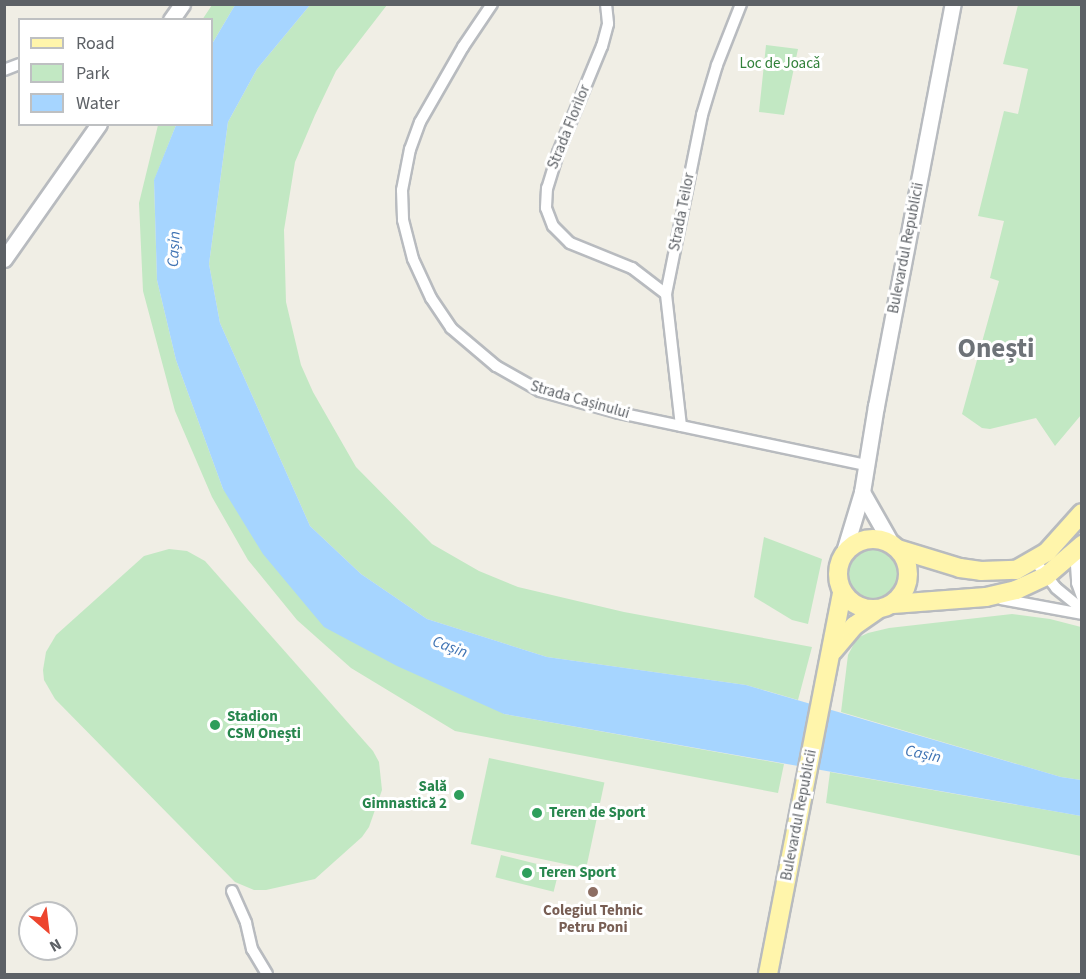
<!DOCTYPE html>
<html>
<head>
<meta charset="utf-8">
<style>
	body { margin:0 }
	#map { position:relative; width:1086px; height:979px; overflow:hidden; background:#f0eee5; font-family:"Source Sans 3",sans-serif }
	div>[style] { position:absolute }
	.green>* { inset:0; background:#c2e8c3; transform-origin:0 0 }
	.round { border-radius:50% }
	.water>* { inset:0; background:#a6d5ff }
	.roads { filter:drop-shadow(2px 0 #b8bbbf) drop-shadow(-2px 0 #b8bbbf) drop-shadow(0 2px #b8bbbf) drop-shadow(0 -2px #b8bbbf) }
	.street>* { height:10px; margin:-5px; padding:0 5px; transform-origin:5px; border-radius:5px; background:#fff }
	.secondary>* { height:15px; margin:-7.5px; padding:0 7.5px; transform-origin:7.5px; border-radius:7.5px; background:#fff }
	.primary>* { height:18px; margin:-9px; padding:0 9px; transform-origin:9px; border-radius:9px; background:#fff5ab }
	.primary>.ring { margin:-9px; padding:0; box-sizing:content-box; background:none; border:18px solid #fff5ab; border-radius:50% }
	.dots>* { width:16px; height:16px; translate:-50% -50%; box-sizing:border-box; border:3px solid #fff; border-radius:50% }
	span { translate:-50% -50%; white-space:nowrap; text-align:center; line-height:1.15; -webkit-text-stroke:6px #fff; paint-order:stroke }
	.park-label { font-size:15px; color:#318139 }
	.street-label { font-size:15px; color:#5d6166 }
	.leisure-label { font-size:15px; color:#27864d; font-weight:700 }
	.left { translate:0 -50%; text-align:left }
	.right { translate:-100% -50%; text-align:right }
	.education-label { font-size:15px; color:#785e54; font-weight:700 }
	.water-label { font-size:16px; color:#4074b4; font-style:italic }
	.town-label { font-size:27px; color:#6e7378; font-weight:700 }
	.frame { position:absolute; inset:0; border:6px solid #5d6166; pointer-events:none }
	.legend { position:absolute; left:18px; top:18px; width:195px; height:108px; box-sizing:border-box; background:#fff; border:2px solid #bec0c2; margin:0; padding:8px 10px; list-style:none; font-size:18px; color:#5d6166 }
	.legend li { display:flex; align-items:center; gap:12px; height:30px }
	.legend b { width:30px; border:2px solid #bec0c2 }
	.north { position:absolute; left:18px; top:901px; width:60px; height:60px; box-sizing:border-box; background:#fff; border:2px solid #bec0c2; border-radius:50%; rotate:152deg; font-size:16px; font-weight:700; line-height:24px; text-align:center; color:#5d6166 }
	.north::after { content:''; display:block; margin:auto; width:21px; height:27px; background:#ed452e; clip-path:polygon(50% 0,100% 100%,50% 72%,0 100%) }
</style>
</head>
<body>
<div id="map">
	<div class="green">
		<div style="clip-path:polygon(212px 5px,235px 5px,212px 44px,212px 20px,202px 20px)"></div>
		<div style="clip-path:polygon(310px 5px,387px 5px,336px 71px,315px 115px,295px 162px,284px 230px,286px 302px,301px 365px,313px 392px,356px 467px,432px 544px,479px 571px,518px 587px,624px 612px,812px 647px,798px 700px,746px 685px,547px 657px,427px 619px,361px 574px,310px 526px,220px 323px,209px 264px,228px 122px,257px 69px)"></div>
		<div style="clip-path:polygon(1018px 5px,1081px 5px,1081px 415px,1055px 446px,1036px 418px,990px 429px,982px 428px,962px 414px,999px 281px,990px 278px,1004px 221px,978px 216px,1004px 111px,1018px 114px,1028px 69px,1003px 64px)"></div>
		<div style="clip-path:polygon(766px 45px,798px 49px,784px 115px,759px 112px)"></div>
		<div style="clip-path:polygon(158px 125px,176px 125px,154px 181px,157px 280px,176px 360px,223px 489px,504px 714px,784px 764px,778px 793px,455px 731px,351px 668px,297px 620px,248px 560px,212px 497px,175px 411px,143px 291px,139px 203px)"></div>
		<div style="clip-path:polygon(764px 537px,822px 559px,808px 624px,792px 620px,754px 597px)"></div>
		<div class="round" style="left:838px;top:539px;width:70px;height:70px"></div>
		<div style="clip-path:polygon(169px 549px,187px 551px,205px 561px,373px 751px,379px 762px,382px 790px,369px 827px,362px 837px,315px 879px,266px 890px,254px 890px,235px 882px,55px 699px,44px 680px,43px 670px,46px 652px,56px 635px,144px 556px)"></div>
		<div style="clip-path:polygon(1012px 614px,1050px 619px,1081px 627px,1081px 780px,1061px 777px,841px 712px,848px 655px,857px 638px,868px 633px,889px 628px)"></div>
		<div style="left:489px;top:758px;width:118px;height:88px;rotate:12deg"></div>
		<div style="clip-path:polygon(830px 772px,1081px 816px,1081px 856px,826px 803px)"></div>
		<div style="left:501px;top:855px;width:60px;height:23px;rotate:14deg"></div>
	</div>
	<div class="water">
		<div style="clip-path:polygon(235px 5px,310px 5px,257px 69px,228px 122px,209px 264px,220px 323px,310px 526px,361px 574px,427px 619px,547px 657px,746px 685px,1061px 777px,1081px 780px,1081px 816px,504px 714px,397px 666px,324px 627px,263px 554px,223px 489px,176px 360px,157px 280px,154px 180px,176px 125px,212px 124px,212px 44px)"></div>
	</div>
	<div class="roads">
		<div class="street">
			<div style="left:492px;top:4px;width:52px;rotate:124deg"></div>
			<div style="left:463px;top:47px;width:86px;rotate:119.8deg"></div>
			<div style="left:420px;top:122px;width:29px;rotate:110deg"></div>
			<div style="left:410px;top:149px;width:42px;rotate:101deg"></div>
			<div style="left:402px;top:190px;width:30px;rotate:88deg"></div>
			<div style="left:403px;top:220px;width:40px;rotate:75.6deg"></div>
			<div style="left:413px;top:259px;width:43px;rotate:65.2deg"></div>
			<div style="left:431px;top:298px;width:36px;rotate:56deg"></div>
			<div style="left:451px;top:328px;width:59px;rotate:40.2deg"></div>
			<div style="left:496px;top:366px;width:51px;rotate:29.6deg"></div>
			<div style="left:540px;top:391px;width:82px;rotate:15.6deg"></div>
			<div style="left:619px;top:413px;width:252px;rotate:11.9deg"></div>
			<div style="left:606px;top:4px;width:20px;rotate:84deg"></div>
			<div style="left:608px;top:24px;width:23px;rotate:105deg"></div>
			<div style="left:602px;top:46px;width:116px;rotate:112.4deg"></div>
			<div style="left:558px;top:153px;width:37px;rotate:107deg"></div>
			<div style="left:547px;top:188px;width:20px;rotate:93deg"></div>
			<div style="left:546px;top:208px;width:19px;rotate:69deg"></div>
			<div style="left:553px;top:226px;width:24px;rotate:45deg"></div>
			<div style="left:570px;top:243px;width:67px;rotate:22deg"></div>
			<div style="left:632px;top:268px;width:43px;rotate:37.4deg"></div>
			<div style="left:4px;top:70px;width:17px;rotate:-21deg"></div>
			<div style="left:681px;top:426px;width:133px;rotate:-96.5deg"></div>
			<div style="left:666px;top:294px;width:183px;rotate:-78.6deg"></div>
			<div style="left:702px;top:115px;width:52px;rotate:-73.3deg"></div>
			<div style="left:717px;top:65px;width:66px;rotate:-68.5deg"></div>
			<div style="left:1075px;top:551px;width:32px;rotate:86deg"></div>
			<div style="left:1077px;top:583px;width:15px;rotate:70deg"></div>
			<div style="left:1035px;top:561px;width:34px;rotate:52deg"></div>
			<div style="left:1056px;top:588px;width:33px;rotate:39deg"></div>
			<div style="left:1001px;top:599px;width:82px;rotate:10.5deg"></div>
			<div style="left:232px;top:891px;width:35px;rotate:66deg"></div>
			<div style="left:246px;top:923px;width:27px;rotate:77deg"></div>
			<div style="left:252px;top:949px;width:29px;rotate:59deg"></div>
		</div>
		<div class="secondary">
			<div style="left:171px;top:20px;width:19px;rotate:-55deg"></div>
			<div style="left:4px;top:259px;width:165px;rotate:-54.9deg"></div>
			<div style="left:862px;top:492px;width:59px;rotate:60.4deg"></div>
			<div style="left:843px;top:555px;width:66px;rotate:-73.2deg"></div>
			<div style="left:862px;top:492px;width:87px;rotate:-80.8deg"></div>
			<div style="left:876px;top:406px;width:409px;rotate:-79.2deg"></div>
		</div>
		<div class="primary">
			<div class="ring" style="left:838px;top:539px;width:52px;height:52px"></div>
			<div style="left:898px;top:549px;width:65px;rotate:17deg"></div>
			<div style="left:960px;top:568px;width:21px;rotate:8deg"></div>
			<div style="left:981px;top:571px;width:35px;rotate:-2deg"></div>
			<div style="left:1016px;top:570px;width:36px;rotate:-30deg"></div>
			<div style="left:1047px;top:552px;width:52px;rotate:-48.1deg"></div>
			<div style="left:893px;top:604px;width:93px;rotate:-4.3deg"></div>
			<div style="left:986px;top:597px;width:31px;rotate:-13deg"></div>
			<div style="left:1016px;top:590px;width:33px;rotate:-25deg"></div>
			<div style="left:1046px;top:576px;width:48px;rotate:-40.7deg"></div>
			<div style="left:833px;top:651px;width:33px;rotate:-50deg"></div>
			<div style="left:854px;top:626px;width:28px;rotate:-35deg"></div>
			<div style="left:768px;top:974px;width:389px;rotate:-79deg"></div>
		</div>
	</div>
	<div class="dots">
		<div style="left:215px;top:725px;background:#2e9e5b"></div>
		<div style="left:459px;top:795px;background:#2e9e5b"></div>
		<div style="left:537px;top:813px;background:#2e9e5b"></div>
		<div style="left:527px;top:873px;background:#2e9e5b"></div>
		<div style="left:593px;top:892px;background:#8d6e63"></div>
	</div>
	<div class="park-label">
		<span style="left:780px;top:64px">Loc de Joacǎ</span>
	</div>
	<div class="street-label">
		<span style="left:569px;top:127px;rotate:-68deg">Strada Florilor</span>
		<span style="left:682px;top:212px;rotate:-79deg">Strada Teilor</span>
		<span style="left:906px;top:248px;rotate:-79deg">Bulevardul Republicii</span>
		<span style="left:580px;top:400px;rotate:16deg">Strada Cașinului</span>
		<span style="left:799px;top:815px;rotate:-79deg">Bulevardul Republicii</span>
	</div>
	<div class="leisure-label">
		<span class="left" style="left:227px;top:725px">Stadion<br>CSM Onești</span>
		<span class="right" style="left:447px;top:795px">Sală<br>Gimnastică 2</span>
		<span class="left" style="left:549px;top:813px">Teren de Sport</span>
		<span class="left" style="left:539px;top:873px">Teren Sport</span>
	</div>
	<div class="education-label">
		<span style="left:593px;top:919px">Colegiul Tehnic<br>Petru Poni</span>
	</div>
	<div class="water-label">
		<span style="left:174px;top:249px;rotate:-87deg">Cașin</span>
		<span style="left:450px;top:647px;rotate:20deg">Cașin</span>
		<span style="left:923px;top:754px;rotate:12deg">Cașin</span>
	</div>
	<div class="town-label">
		<span style="left:996px;top:349px">Onești</span>
	</div>
	<div class="frame"></div>
	<ul class="legend">
	<li><b style="height:8px;background:#fff5ab"></b>Road</li>
	<li><b style="height:16px;background:#c2e8c3"></b>Park</li>
	<li><b style="height:16px;background:#a6d5ff"></b>Water</li>
	</ul>
	<div class="north">N</div>
</div>
</body>
</html>
